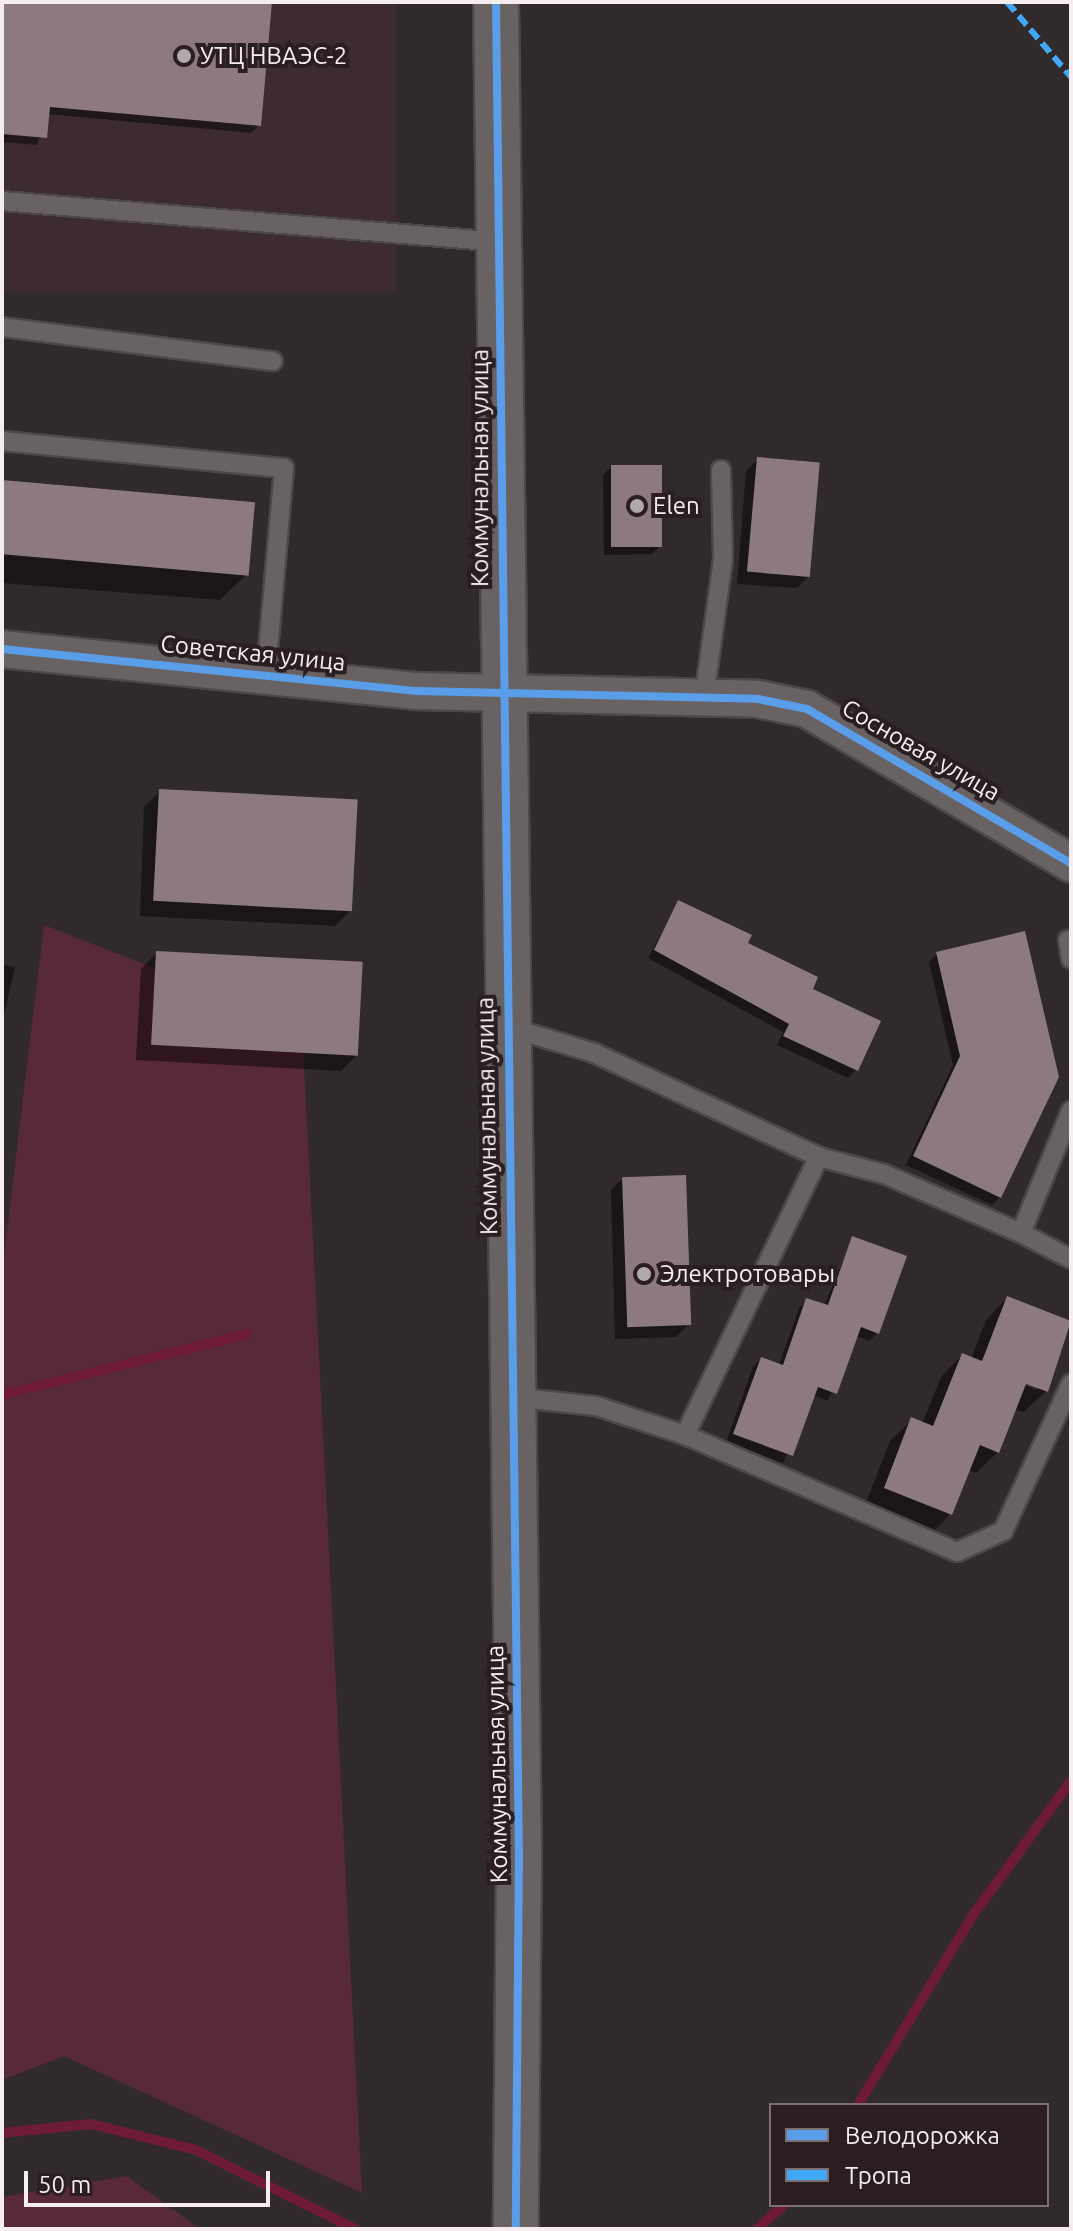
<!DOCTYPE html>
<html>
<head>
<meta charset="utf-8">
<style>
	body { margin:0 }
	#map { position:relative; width:1073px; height:2231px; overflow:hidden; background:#312a2b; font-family:Ubuntu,sans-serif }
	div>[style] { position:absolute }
	.built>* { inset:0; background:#3d2c2f; transform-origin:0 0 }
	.green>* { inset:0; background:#582936 }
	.shadow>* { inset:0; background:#0007 }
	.stream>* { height:10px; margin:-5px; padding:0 5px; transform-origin:5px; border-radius:5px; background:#6e1b38 }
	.building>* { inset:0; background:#8d7a7e; transform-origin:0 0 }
	.roads { filter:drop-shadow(2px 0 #4d4748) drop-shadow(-2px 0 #4d4748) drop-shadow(0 2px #4d4748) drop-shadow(0 -2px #4d4748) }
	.service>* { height:18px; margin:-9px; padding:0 9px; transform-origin:9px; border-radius:9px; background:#686263 }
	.minor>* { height:36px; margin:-18px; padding:0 18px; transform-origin:18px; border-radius:18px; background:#686263 }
	.tertiary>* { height:44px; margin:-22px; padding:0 22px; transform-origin:22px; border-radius:22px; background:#686263 }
	.quiet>* { height:6px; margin-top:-3px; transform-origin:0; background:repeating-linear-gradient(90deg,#3fa9f5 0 12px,transparent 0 18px) }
	.cycleway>* { height:8px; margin:-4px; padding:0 4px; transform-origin:4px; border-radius:4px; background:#5a9eea }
	.dots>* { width:22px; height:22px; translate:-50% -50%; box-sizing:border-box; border:4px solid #2a1e20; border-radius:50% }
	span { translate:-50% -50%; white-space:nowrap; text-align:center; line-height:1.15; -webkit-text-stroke:8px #2a1e20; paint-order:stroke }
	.poi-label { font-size:24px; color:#f5edee }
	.left { translate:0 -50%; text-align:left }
	.street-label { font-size:24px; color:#f5edee }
	.frame { position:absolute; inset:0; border:4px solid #f5edee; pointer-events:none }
	.legend { position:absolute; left:769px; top:2103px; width:280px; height:104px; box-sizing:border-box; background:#2a1e20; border:2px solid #7b7172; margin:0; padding:10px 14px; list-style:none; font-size:24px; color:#f5edee }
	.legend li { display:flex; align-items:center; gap:16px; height:40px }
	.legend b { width:40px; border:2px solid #7b7172 }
	.scale { position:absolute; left:24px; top:2171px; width:246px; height:36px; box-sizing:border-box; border:4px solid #f5edee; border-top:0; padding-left:10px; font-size:24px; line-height:28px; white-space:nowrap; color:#f5edee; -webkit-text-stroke:6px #2a1e20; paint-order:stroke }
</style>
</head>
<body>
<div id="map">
	<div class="built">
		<div style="left:2px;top:2px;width:394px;height:291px"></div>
	</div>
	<div class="green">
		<div style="clip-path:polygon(44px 925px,302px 1026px,362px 2193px,64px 2056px,2px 2080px,2px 1272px)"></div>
		<div style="clip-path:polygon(127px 2176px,200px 2229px,2px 2229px,2px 2197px)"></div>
	</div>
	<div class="shadow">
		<div style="clip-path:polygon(2px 2px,270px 2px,259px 125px,251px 133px,47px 114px,37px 145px,2px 142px)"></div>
		<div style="clip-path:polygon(758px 459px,809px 576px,797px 588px,737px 584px,746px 471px)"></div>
		<div style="clip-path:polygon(611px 467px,660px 546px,652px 554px,604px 555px,603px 475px)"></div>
		<div style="clip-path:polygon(2px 482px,247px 574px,220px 600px,2px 583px)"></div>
		<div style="clip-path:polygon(160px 791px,351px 910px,335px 926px,140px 916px,144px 807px)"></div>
		<div style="clip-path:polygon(678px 903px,810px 990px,856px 1070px,848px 1078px,777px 1045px,783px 1032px,648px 958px)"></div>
		<div style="clip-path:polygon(157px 953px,356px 1056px,341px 1071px,136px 1060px,141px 969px)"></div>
		<div style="clip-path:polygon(937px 954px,1000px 1197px,992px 1205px,906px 1165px,953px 1065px,929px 962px)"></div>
		<div style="clip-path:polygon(2px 964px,15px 967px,2px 1024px)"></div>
		<div style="clip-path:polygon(623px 1178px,688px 1325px,676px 1337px,615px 1339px,611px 1190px)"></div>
		<div style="clip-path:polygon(853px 1239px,877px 1333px,869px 1341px,856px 1336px,828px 1401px,813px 1395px,783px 1463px,726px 1442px,753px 1367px,761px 1359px,779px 1365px,799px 1308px,807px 1300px,824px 1306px)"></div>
		<div style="clip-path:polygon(evenodd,1007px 1298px,1071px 1323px,1046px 1391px,1024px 1412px,1014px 1409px,998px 1452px,976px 1473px,968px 1470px,950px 1514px,929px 1536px,863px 1510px,890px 1441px,912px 1420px,922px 1424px,941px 1377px,962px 1355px,971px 1359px,986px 1320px,1007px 1298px,1017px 1379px,1037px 1386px,1037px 1390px,1016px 1382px,1017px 1379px)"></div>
	</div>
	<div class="stream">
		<div style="left:2px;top:1395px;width:252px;rotate:-14deg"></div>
		<div style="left:858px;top:2105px;width:222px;rotate:-58.8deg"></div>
		<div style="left:973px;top:1915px;width:166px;rotate:-53.8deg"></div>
		<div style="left:2px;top:2133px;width:89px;rotate:-5.8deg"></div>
		<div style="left:91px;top:2124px;width:108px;rotate:13.9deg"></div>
		<div style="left:196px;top:2150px;width:178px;rotate:26.4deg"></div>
		<div style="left:757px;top:2229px;width:36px;rotate:-42deg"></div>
	</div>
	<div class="building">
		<div style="clip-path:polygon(2px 2px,272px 2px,261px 126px,50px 107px,47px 138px,2px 134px)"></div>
		<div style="left:757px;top:457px;width:63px;height:115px;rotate:5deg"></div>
		<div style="left:611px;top:465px;width:51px;height:82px"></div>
		<div style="left:2px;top:480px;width:254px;height:74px;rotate:5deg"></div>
		<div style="left:159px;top:789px;width:199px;height:112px;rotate:3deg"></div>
		<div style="clip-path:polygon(678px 900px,752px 935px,748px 943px,818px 977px,813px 989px,881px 1021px,858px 1071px,783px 1036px,789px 1024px,654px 950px)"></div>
		<div style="clip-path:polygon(1025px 931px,1059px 1077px,1001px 1198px,913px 1156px,960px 1056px,936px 952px)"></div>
		<div style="left:156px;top:951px;width:207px;height:94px;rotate:3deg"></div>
		<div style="left:686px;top:1175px;width:150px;height:64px;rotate:88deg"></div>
		<div style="clip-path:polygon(852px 1236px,907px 1256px,879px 1334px,861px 1327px,837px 1394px,818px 1387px,793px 1456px,733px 1434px,761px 1357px,783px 1365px,806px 1298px,828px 1305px)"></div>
		<div style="clip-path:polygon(1007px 1296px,1071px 1321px,1048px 1392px,1026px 1384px,999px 1453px,980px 1445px,952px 1515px,884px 1488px,911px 1417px,933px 1426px,962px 1353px,982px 1361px)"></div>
	</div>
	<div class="roads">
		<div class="service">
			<div style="left:2px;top:201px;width:499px;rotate:4.7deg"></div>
			<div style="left:2px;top:327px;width:273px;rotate:7.2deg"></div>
			<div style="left:2px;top:441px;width:283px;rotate:5.5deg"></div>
			<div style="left:284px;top:468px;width:205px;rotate:95deg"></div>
			<div style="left:704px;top:698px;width:140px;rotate:-82.2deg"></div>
			<div style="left:723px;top:559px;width:89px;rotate:-91.3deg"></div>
			<div style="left:1068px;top:940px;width:19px;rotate:81deg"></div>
			<div style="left:508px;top:1027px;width:90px;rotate:16.8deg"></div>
			<div style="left:594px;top:1053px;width:248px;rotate:24.8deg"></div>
			<div style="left:819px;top:1157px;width:67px;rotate:14.7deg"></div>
			<div style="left:884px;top:1174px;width:149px;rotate:23.3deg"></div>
			<div style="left:1021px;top:1233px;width:132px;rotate:-67.7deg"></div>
			<div style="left:1021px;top:1233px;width:56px;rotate:27.5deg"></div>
			<div style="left:513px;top:1397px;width:83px;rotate:6.2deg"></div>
			<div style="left:596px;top:1406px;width:94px;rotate:18deg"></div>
			<div style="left:685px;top:1435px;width:296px;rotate:23.3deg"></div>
			<div style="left:957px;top:1552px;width:51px;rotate:-24.5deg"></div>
			<div style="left:1003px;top:1531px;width:162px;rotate:-65.2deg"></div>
			<div style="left:685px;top:1435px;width:309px;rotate:-64.3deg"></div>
		</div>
		<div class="minor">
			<div style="left:2px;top:649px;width:417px;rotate:5.8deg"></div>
			<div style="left:417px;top:691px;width:341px;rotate:1.3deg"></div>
			<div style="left:758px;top:699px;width:50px;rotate:11.5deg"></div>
			<div style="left:807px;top:709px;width:306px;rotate:30.3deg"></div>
		</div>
		<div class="tertiary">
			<div style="left:496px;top:2px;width:1850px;rotate:89.29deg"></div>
			<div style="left:519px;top:1852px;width:377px;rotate:90.5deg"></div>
		</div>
	</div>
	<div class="quiet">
		<div style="left:1007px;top:2px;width:99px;rotate:49.5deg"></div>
	</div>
	<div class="cycleway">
		<div style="left:496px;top:2px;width:1850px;rotate:89.29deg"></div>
		<div style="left:519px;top:1852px;width:377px;rotate:90.5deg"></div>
		<div style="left:2px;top:649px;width:417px;rotate:5.8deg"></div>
		<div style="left:417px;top:691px;width:341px;rotate:1.3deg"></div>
		<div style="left:758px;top:699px;width:50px;rotate:11.5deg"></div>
		<div style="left:807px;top:709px;width:306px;rotate:30.3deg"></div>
	</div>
	<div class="dots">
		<div style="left:184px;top:56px;background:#b0a9aa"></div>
		<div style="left:637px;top:506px;background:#b0a9aa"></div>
		<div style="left:644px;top:1274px;background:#b0a9aa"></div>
	</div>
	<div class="poi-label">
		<span class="left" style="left:200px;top:56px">УТЦ НВАЭС-2</span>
		<span class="left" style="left:653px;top:506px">Elen</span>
		<span class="left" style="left:660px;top:1274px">Электротовары</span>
	</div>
	<div class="street-label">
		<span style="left:480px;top:468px;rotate:-90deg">Коммунальная улица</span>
		<span style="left:253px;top:653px;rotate:6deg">Советская улица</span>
		<span style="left:921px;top:750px;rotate:30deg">Сосновая улица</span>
		<span style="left:487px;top:1116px;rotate:-91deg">Коммунальная улица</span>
		<span style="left:497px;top:1764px;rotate:-91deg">Коммунальная улица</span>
	</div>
	<div class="frame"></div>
	<ul class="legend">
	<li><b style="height:10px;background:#5a9eea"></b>Велодорожка</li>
	<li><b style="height:10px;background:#3fa9f5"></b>Тропа</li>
	</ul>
	<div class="scale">50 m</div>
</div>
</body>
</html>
